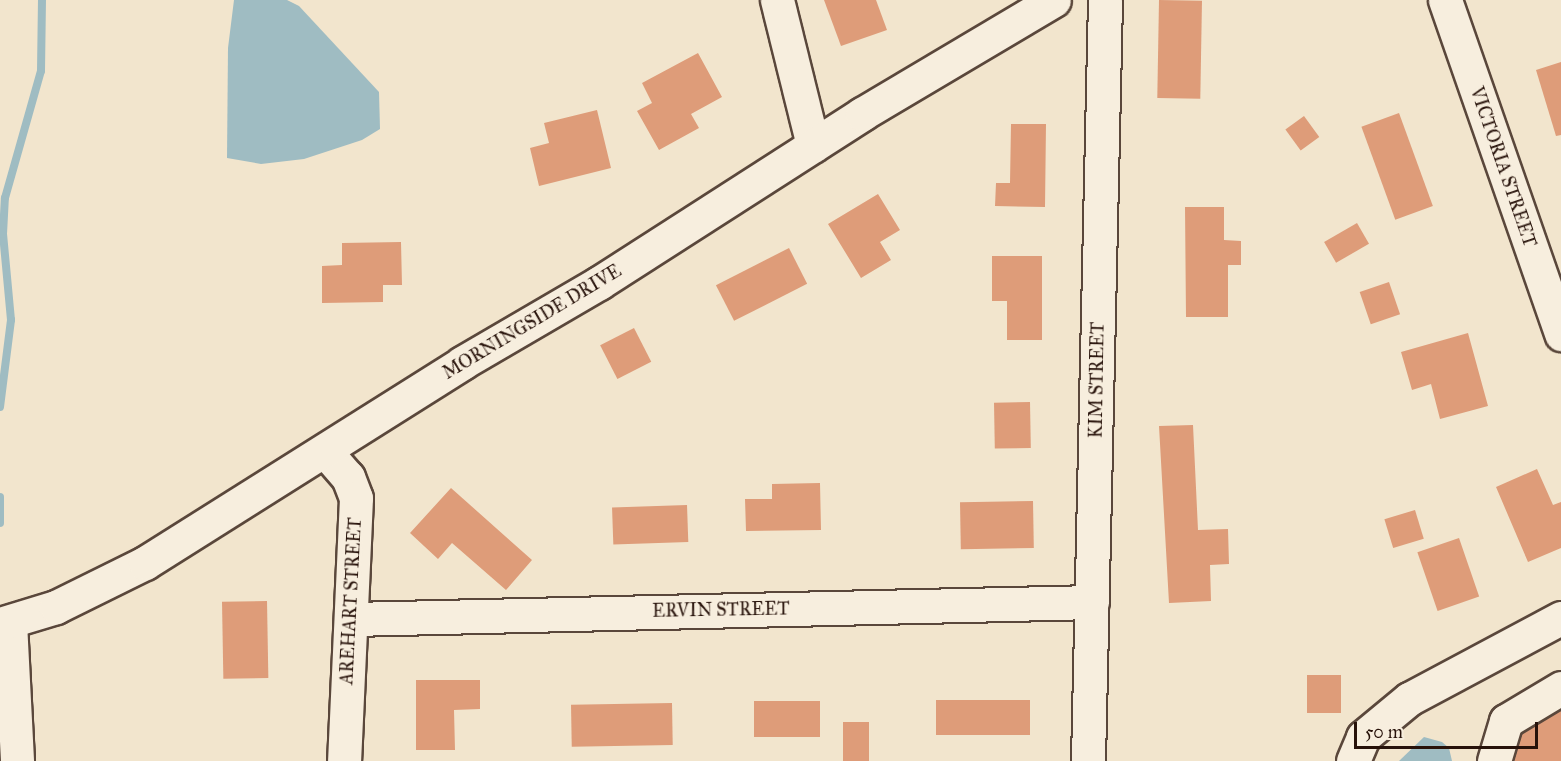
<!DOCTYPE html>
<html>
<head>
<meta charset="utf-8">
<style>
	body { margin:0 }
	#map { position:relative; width:1561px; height:761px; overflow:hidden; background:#f2e5cd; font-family:"IM FELL Great Primer",serif }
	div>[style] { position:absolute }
	.water>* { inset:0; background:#9fbcc2 }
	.stream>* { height:8px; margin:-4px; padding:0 4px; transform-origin:4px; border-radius:4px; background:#9fbcc2 }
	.building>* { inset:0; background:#de9c79; transform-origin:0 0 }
	.roads { filter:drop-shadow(2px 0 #5a473b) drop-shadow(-2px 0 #5a473b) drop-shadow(0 2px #5a473b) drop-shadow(0 -2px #5a473b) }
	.minor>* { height:33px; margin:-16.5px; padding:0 16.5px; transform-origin:16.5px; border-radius:16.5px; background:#f7eede }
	span { translate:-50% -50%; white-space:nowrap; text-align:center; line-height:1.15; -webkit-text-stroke:4.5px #f7eede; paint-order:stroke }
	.street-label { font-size:18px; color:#27120a }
	.scale { position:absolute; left:1354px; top:722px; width:184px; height:27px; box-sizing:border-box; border:3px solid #27120a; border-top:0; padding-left:8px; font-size:18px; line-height:21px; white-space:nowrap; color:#27120a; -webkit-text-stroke:4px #f7eede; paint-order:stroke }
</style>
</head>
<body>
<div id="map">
	<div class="water">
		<div style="clip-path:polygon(234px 0,287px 0,299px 6px,379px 92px,380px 129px,362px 140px,304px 159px,261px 164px,227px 158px,228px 48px)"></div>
		<div style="clip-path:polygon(1424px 737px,1442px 742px,1449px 748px,1452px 761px,1399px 761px)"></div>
	</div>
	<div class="stream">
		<div style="left:0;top:407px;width:88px;rotate:-82.8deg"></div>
		<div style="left:11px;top:320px;width:86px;rotate:-95.3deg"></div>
		<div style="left:3px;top:234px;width:36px;rotate:-87deg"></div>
		<div style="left:5px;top:198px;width:132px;rotate:-74.2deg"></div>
		<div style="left:41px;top:71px;width:71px;rotate:-89.2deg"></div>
		<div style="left:0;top:497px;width:26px;rotate:90deg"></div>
	</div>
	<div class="building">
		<div style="clip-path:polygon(824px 0,876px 0,887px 30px,841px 46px)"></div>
		<div style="left:1159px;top:0;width:43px;height:98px;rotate:1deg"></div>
		<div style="clip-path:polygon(698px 53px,722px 97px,691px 114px,699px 128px,659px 150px,637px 111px,652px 103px,642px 83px)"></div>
		<div style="clip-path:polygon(1561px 62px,1561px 135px,1556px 136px,1536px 70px)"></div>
		<div style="clip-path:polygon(597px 110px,611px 168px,539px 186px,530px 148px,549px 143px,544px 123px)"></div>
		<div style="left:1399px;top:113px;width:99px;height:40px;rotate:70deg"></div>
		<div style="left:1304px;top:116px;width:26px;height:23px;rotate:54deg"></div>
		<div style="clip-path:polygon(1011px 124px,1046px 124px,1045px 207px,995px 206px,996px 183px,1010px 183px)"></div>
		<div style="clip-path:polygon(878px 194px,900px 230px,880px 242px,891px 260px,861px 278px,828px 224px)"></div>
		<div style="clip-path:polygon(1185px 207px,1224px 207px,1224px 240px,1241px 241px,1241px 265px,1228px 265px,1228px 317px,1186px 317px)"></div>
		<div style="left:1357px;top:223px;width:24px;height:38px;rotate:60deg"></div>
		<div style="clip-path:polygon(401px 242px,402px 285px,383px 285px,383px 302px,322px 303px,322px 266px,342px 265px,342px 243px)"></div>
		<div style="left:789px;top:248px;width:40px;height:82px;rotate:63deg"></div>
		<div style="clip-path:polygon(992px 256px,1042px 256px,1042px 340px,1007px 340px,1007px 301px,992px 301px)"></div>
		<div style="left:1389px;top:282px;width:34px;height:31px;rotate:71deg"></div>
		<div style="left:634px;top:328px;width:38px;height:38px;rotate:63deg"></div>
		<div style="clip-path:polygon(1468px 333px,1488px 406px,1440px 419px,1431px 384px,1412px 390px,1401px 352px)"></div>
		<div style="left:1030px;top:402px;width:46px;height:36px;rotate:89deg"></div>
		<div style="clip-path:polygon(1193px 425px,1198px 530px,1228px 529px,1229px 564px,1210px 565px,1211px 601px,1169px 603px,1159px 426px)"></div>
		<div style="clip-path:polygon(1537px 469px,1553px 505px,1561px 502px,1561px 548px,1528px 562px,1496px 487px)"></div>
		<div style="clip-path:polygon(820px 483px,821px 530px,746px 531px,745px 499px,772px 499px,772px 484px)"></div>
		<div style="clip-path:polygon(451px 488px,532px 560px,506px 590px,452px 543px,438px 559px,410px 533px)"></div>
		<div style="left:1033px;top:501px;width:47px;height:73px;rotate:89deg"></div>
		<div style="left:687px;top:505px;width:37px;height:75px;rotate:88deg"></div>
		<div style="left:1415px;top:510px;width:30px;height:32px;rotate:73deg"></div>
		<div style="left:1459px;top:538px;width:62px;height:44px;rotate:71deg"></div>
		<div style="left:267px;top:601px;width:77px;height:45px;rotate:89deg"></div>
		<div style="left:1307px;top:675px;width:34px;height:38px"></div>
		<div style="clip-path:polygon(416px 680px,480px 680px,480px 709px,454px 710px,455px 750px,416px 750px)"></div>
		<div style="left:936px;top:700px;width:94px;height:35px"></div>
		<div style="left:820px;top:701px;width:36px;height:66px;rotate:90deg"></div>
		<div style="left:672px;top:703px;width:42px;height:101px;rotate:89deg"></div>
		<div style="clip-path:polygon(1561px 710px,1561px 761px,1514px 761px,1522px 733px)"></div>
		<div style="left:843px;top:722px;width:26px;height:39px"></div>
	</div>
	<div class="roads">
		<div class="minor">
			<div style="left:777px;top:0;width:150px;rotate:76.1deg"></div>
			<div style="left:1445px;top:0;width:354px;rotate:70.8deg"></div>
			<div style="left:325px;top:451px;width:35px;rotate:49deg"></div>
			<div style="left:348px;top:477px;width:22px;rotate:69deg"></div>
			<div style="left:356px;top:498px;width:263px;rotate:92.6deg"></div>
			<div style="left:351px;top:619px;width:741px;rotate:-1.31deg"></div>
			<div style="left:10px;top:622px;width:139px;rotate:87.1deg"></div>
			<div style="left:0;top:624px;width:59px;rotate:-16.9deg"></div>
			<div style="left:56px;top:607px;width:99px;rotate:-26.3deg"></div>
			<div style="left:145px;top:563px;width:375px;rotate:-32.2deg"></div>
			<div style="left:462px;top:363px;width:159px;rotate:-30.3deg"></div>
			<div style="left:599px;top:283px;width:313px;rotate:-32.7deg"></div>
			<div style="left:862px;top:114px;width:223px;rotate:-30.7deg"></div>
			<div style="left:1088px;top:761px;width:761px;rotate:-88.72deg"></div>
			<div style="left:1353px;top:761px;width:26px;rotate:-67deg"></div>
			<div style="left:1363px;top:737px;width:60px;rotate:-39.6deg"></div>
			<div style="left:1409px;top:699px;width:172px;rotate:-28.1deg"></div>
			<div style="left:1494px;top:761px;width:42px;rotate:-73.3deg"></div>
			<div style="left:1506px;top:721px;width:64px;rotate:-31deg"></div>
		</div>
	</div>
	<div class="street-label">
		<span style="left:1503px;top:167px;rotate:71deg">VICTORIA STREET</span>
		<span style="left:532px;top:322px;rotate:-31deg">MORNINGSIDE DRIVE</span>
		<span style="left:1097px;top:380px;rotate:-89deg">KIM STREET</span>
		<span style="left:351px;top:601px;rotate:-87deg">AREHART STREET</span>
		<span style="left:721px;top:610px;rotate:-1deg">ERVIN STREET</span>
	</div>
	<div class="scale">50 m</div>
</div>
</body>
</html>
